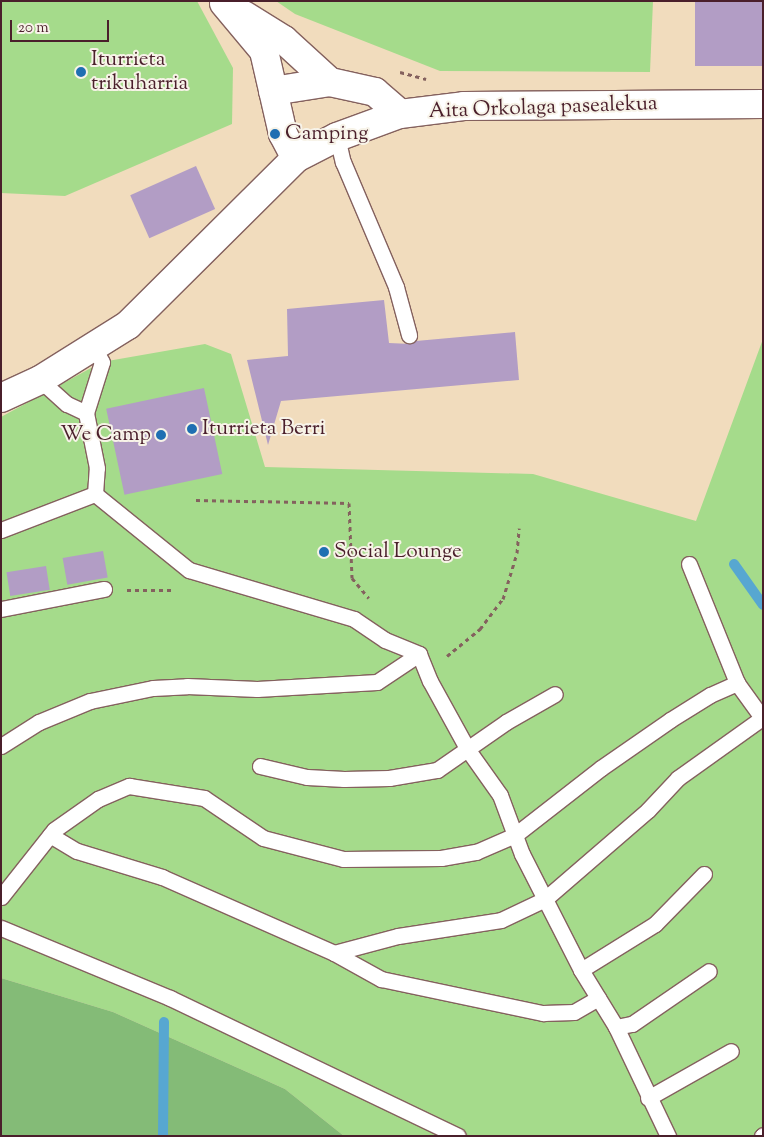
<!DOCTYPE html>
<html>
<head>
<meta charset="utf-8">
<style>
	body { margin:0 }
	#map { position:relative; width:764px; height:1137px; overflow:hidden; background:#f1dcbd; font-family:"Sorts Mill Goudy",serif }
	div>[style] { position:absolute }
	.green>* { inset:0; background:#a5db8b }
	.forest>* { inset:0; background:#84bb77 }
	.stream>* { height:10px; margin:-5px; padding:0 5px; transform-origin:5px; border-radius:5px; background:#57a7d1 }
	.building>* { inset:0; background:#b29dc5; transform-origin:0 0 }
	.path>* { height:3px; margin-top:-1.5px; transform-origin:0; background:repeating-linear-gradient(90deg,#84615e 0 4px,transparent 0 8px) }
	.roads { filter:drop-shadow(1px 0 #84615e) drop-shadow(-1px 0 #84615e) drop-shadow(0 1px #84615e) drop-shadow(0 -1px #84615e) }
	.service>* { height:15px; margin:-7.5px; padding:0 7.5px; transform-origin:7.5px; border-radius:7.5px; background:#fff }
	.minor>* { height:28px; margin:-14px; padding:0 14px; transform-origin:14px; border-radius:14px; background:#fff }
	.dots>* { width:14px; height:14px; translate:-50% -50%; box-sizing:border-box; border:2px solid #f7f3e8; border-radius:50% }
	span { translate:-50% -50%; white-space:nowrap; text-align:center; line-height:1.15; -webkit-text-stroke:4px #f7f3e8; paint-order:stroke }
	.poi-label { font-size:21px; color:#4a1f2b }
	.left { translate:0 -50%; text-align:left }
	.right { translate:-100% -50%; text-align:right }
	.street-label { font-size:21px; color:#4a1f2b }
	.frame { position:absolute; inset:0; border:2px solid #4a1f2b; pointer-events:none }
	.scale { position:absolute; left:10px; top:20px; width:99px; height:22px; box-sizing:border-box; border:2px solid #4a1f2b; border-top:0; padding-left:6px; font-size:15px; line-height:18px; white-space:nowrap; color:#4a1f2b; -webkit-text-stroke:4px #f7f3e8; paint-order:stroke }
</style>
</head>
<body>
<div id="map">
	<div class="green">
		<div style="clip-path:polygon(1px 1px,197px 1px,233px 68px,232px 124px,65px 196px,1px 193px)"></div>
		<div style="clip-path:polygon(276px 1px,653px 1px,650px 72px,440px 71px,295px 14px)"></div>
		<div style="clip-path:polygon(763px 339px,763px 1136px,344px 1136px,285px 1089px,113px 1012px,1px 978px,1px 417px,102px 362px,205px 344px,231px 354px,265px 467px,533px 474px,696px 521px)"></div>
	</div>
	<div class="forest">
		<div style="clip-path:polygon(1px 978px,113px 1012px,285px 1089px,344px 1136px,1px 1136px)"></div>
	</div>
	<div class="stream">
		<div style="left:734px;top:564px;width:50px;rotate:54.7deg"></div>
		<div style="left:163px;top:1136px;width:114px;rotate:-89.5deg"></div>
	</div>
	<div class="building">
		<div style="left:695px;top:1px;width:68px;height:65px"></div>
		<div style="left:196px;top:166px;width:47px;height:72px;rotate:66deg"></div>
		<div style="clip-path:polygon(384px 300px,389px 343px,411px 344px,416px 341px,515px 332px,519px 380px,281px 401px,268px 445px,247px 360px,288px 356px,287px 309px)"></div>
		<div style="left:204px;top:388px;width:88px;height:100px;rotate:78deg"></div>
		<div style="left:103px;top:551px;width:27px;height:41px;rotate:80deg"></div>
		<div style="left:46px;top:566px;width:24px;height:40px;rotate:81deg"></div>
	</div>
	<div class="path">
		<div style="left:400px;top:72px;width:27px;rotate:15deg"></div>
		<div style="left:196px;top:500px;width:153px;rotate:1.1deg"></div>
		<div style="left:349px;top:503px;width:75px;rotate:87.7deg"></div>
		<div style="left:352px;top:578px;width:26px;rotate:50deg"></div>
		<div style="left:127px;top:590px;width:46px"></div>
		<div style="left:447px;top:656px;width:43px;rotate:-39.3deg"></div>
		<div style="left:480px;top:629px;width:38px;rotate:-53deg"></div>
		<div style="left:503px;top:599px;width:48px;rotate:-73.1deg"></div>
		<div style="left:517px;top:553px;width:25px;rotate:-85deg"></div>
	</div>
	<div class="roads">
		<div class="service">
			<div style="left:337px;top:137px;width:26px;rotate:77deg"></div>
			<div style="left:343px;top:162px;width:136px;rotate:67deg"></div>
			<div style="left:396px;top:287px;width:50px;rotate:74.8deg"></div>
			<div style="left:40px;top:380px;width:36px;rotate:42deg"></div>
			<div style="left:67px;top:404px;width:21px;rotate:25deg"></div>
			<div style="left:95px;top:494px;width:121px;rotate:39deg"></div>
			<div style="left:189px;top:570px;width:172px;rotate:16.5deg"></div>
			<div style="left:354px;top:619px;width:37px;rotate:34deg"></div>
			<div style="left:385px;top:640px;width:37px;rotate:22deg"></div>
			<div style="left:419px;top:654px;width:29px;rotate:68deg"></div>
			<div style="left:430px;top:681px;width:79px;rotate:61.2deg"></div>
			<div style="left:468px;top:750px;width:55px;rotate:54.6deg"></div>
			<div style="left:500px;top:795px;width:63px;rotate:69.6deg"></div>
			<div style="left:522px;top:854px;width:130px;rotate:63deg"></div>
			<div style="left:581px;top:970px;width:67px;rotate:58.4deg"></div>
			<div style="left:616px;top:1027px;width:121px;rotate:64.5deg"></div>
			<div style="left:1px;top:530px;width:101px;rotate:-21deg"></div>
			<div style="left:95px;top:494px;width:26px;rotate:-86deg"></div>
			<div style="left:97px;top:468px;width:56px;rotate:-101.3deg"></div>
			<div style="left:86px;top:413px;width:53px;rotate:-72.6deg"></div>
			<div style="left:102px;top:362px;width:16px;rotate:-120deg"></div>
			<div style="left:689px;top:564px;width:128px;rotate:68deg"></div>
			<div style="left:737px;top:683px;width:44px;rotate:54.2deg"></div>
			<div style="left:1px;top:609px;width:105px;rotate:-11deg"></div>
			<div style="left:1px;top:746px;width:45px;rotate:-32.3deg"></div>
			<div style="left:39px;top:722px;width:55px;rotate:-22.4deg"></div>
			<div style="left:90px;top:701px;width:64px;rotate:-11.7deg"></div>
			<div style="left:153px;top:688px;width:34px;rotate:-3deg"></div>
			<div style="left:187px;top:686px;width:70px;rotate:2.5deg"></div>
			<div style="left:257px;top:689px;width:120px;rotate:-3.3deg"></div>
			<div style="left:377px;top:682px;width:50px;rotate:-33.7deg"></div>
			<div style="left:260px;top:766px;width:48px;rotate:13.2deg"></div>
			<div style="left:307px;top:777px;width:37px;rotate:3deg"></div>
			<div style="left:344px;top:779px;width:45px;rotate:-1.3deg"></div>
			<div style="left:389px;top:778px;width:49px;rotate:-9.5deg"></div>
			<div style="left:437px;top:770px;width:84px;rotate:-34.8deg"></div>
			<div style="left:506px;top:722px;width:56px;rotate:-29.7deg"></div>
			<div style="left:50px;top:835px;width:31px;rotate:31deg"></div>
			<div style="left:77px;top:851px;width:89px;rotate:17deg"></div>
			<div style="left:162px;top:877px;width:188px;rotate:23.8deg"></div>
			<div style="left:334px;top:953px;width:66px;rotate:-14.9deg"></div>
			<div style="left:398px;top:936px;width:104px;rotate:-8.8deg"></div>
			<div style="left:501px;top:920px;width:49px;rotate:-25.5deg"></div>
			<div style="left:545px;top:899px;width:136px;rotate:-40.8deg"></div>
			<div style="left:648px;top:810px;width:44px;rotate:-46.8deg"></div>
			<div style="left:678px;top:778px;width:103px;rotate:-35.5deg"></div>
			<div style="left:1px;top:897px;width:85px;rotate:-51.7deg"></div>
			<div style="left:54px;top:830px;width:54px;rotate:-35.2deg"></div>
			<div style="left:98px;top:799px;width:34px;rotate:-23deg"></div>
			<div style="left:129px;top:786px;width:76px;rotate:9.1deg"></div>
			<div style="left:204px;top:798px;width:71px;rotate:34.1deg"></div>
			<div style="left:263px;top:838px;width:83px;rotate:14.7deg"></div>
			<div style="left:343px;top:859px;width:98px;rotate:-0.6deg"></div>
			<div style="left:441px;top:858px;width:36px;rotate:-10deg"></div>
			<div style="left:476px;top:852px;width:43px;rotate:-23.6deg"></div>
			<div style="left:515px;top:835px;width:109px;rotate:-37.9deg"></div>
			<div style="left:601px;top:768px;width:84px;rotate:-34.8deg"></div>
			<div style="left:670px;top:720px;width:47px;rotate:-32deg"></div>
			<div style="left:710px;top:695px;width:30px;rotate:-24deg"></div>
			<div style="left:1px;top:928px;width:183px;rotate:22.5deg"></div>
			<div style="left:170px;top:998px;width:319px;rotate:25.6deg"></div>
			<div style="left:334px;top:953px;width:54px;rotate:29deg"></div>
			<div style="left:381px;top:979px;width:166px;rotate:11.9deg"></div>
			<div style="left:543px;top:1013px;width:31px;rotate:-2deg"></div>
			<div style="left:574px;top:1012px;width:28px;rotate:-30deg"></div>
			<div style="left:581px;top:970px;width:87px;rotate:-31.9deg"></div>
			<div style="left:655px;top:924px;width:70px;rotate:-45.6deg"></div>
			<div style="left:616px;top:1027px;width:16px;rotate:-11deg"></div>
			<div style="left:632px;top:1024px;width:93px;rotate:-34.5deg"></div>
			<div style="left:648px;top:1098px;width:95px;rotate:-29.5deg"></div>
			<div style="left:762px;top:1136px;width:1px;rotate:-45deg"></div>
		</div>
		<div class="minor">
			<div style="left:224px;top:3px;width:62px;rotate:50.2deg"></div>
			<div style="left:264px;top:51px;width:85px;rotate:77.1deg"></div>
			<div style="left:283px;top:134px;width:27px;rotate:62deg"></div>
			<div style="left:244px;top:15px;width:47px;rotate:32deg"></div>
			<div style="left:284px;top:40px;width:62px;rotate:42.4deg"></div>
			<div style="left:273px;top:91px;width:58px;rotate:-9deg"></div>
			<div style="left:330px;top:82px;width:46px;rotate:12.5deg"></div>
			<div style="left:375px;top:92px;width:33px;rotate:41deg"></div>
			<div style="left:1px;top:398px;width:43px;rotate:-24.8deg"></div>
			<div style="left:40px;top:380px;width:104px;rotate:-32deg"></div>
			<div style="left:128px;top:325px;width:237px;rotate:-44.8deg"></div>
			<div style="left:296px;top:158px;width:46px;rotate:-27.1deg"></div>
			<div style="left:337px;top:137px;width:67px;rotate:-20.1deg"></div>
			<div style="left:400px;top:114px;width:64px;rotate:-7.1deg"></div>
			<div style="left:464px;top:106px;width:299px;rotate:-0.4deg"></div>
		</div>
	</div>
	<div class="dots">
		<div style="left:81px;top:72px;background:#1f6fb2"></div>
		<div style="left:275px;top:134px;background:#1f6fb2"></div>
		<div style="left:192px;top:429px;background:#1f6fb2"></div>
		<div style="left:161px;top:435px;background:#1f6fb2"></div>
		<div style="left:324px;top:552px;background:#1f6fb2"></div>
	</div>
	<div class="poi-label">
		<span class="left" style="left:91px;top:72px">Iturrieta<br>trikuharria</span>
		<span class="left" style="left:285px;top:134px">Camping</span>
		<span class="left" style="left:202px;top:429px">Iturrieta Berri</span>
		<span class="right" style="left:151px;top:435px">We Camp</span>
		<span class="left" style="left:334px;top:552px">Social Lounge</span>
	</div>
	<div class="street-label">
		<span style="left:543px;top:108px;rotate:-2deg">Aita Orkolaga pasealekua</span>
	</div>
	<div class="frame"></div>
	<div class="scale">20 m</div>
</div>
</body>
</html>
